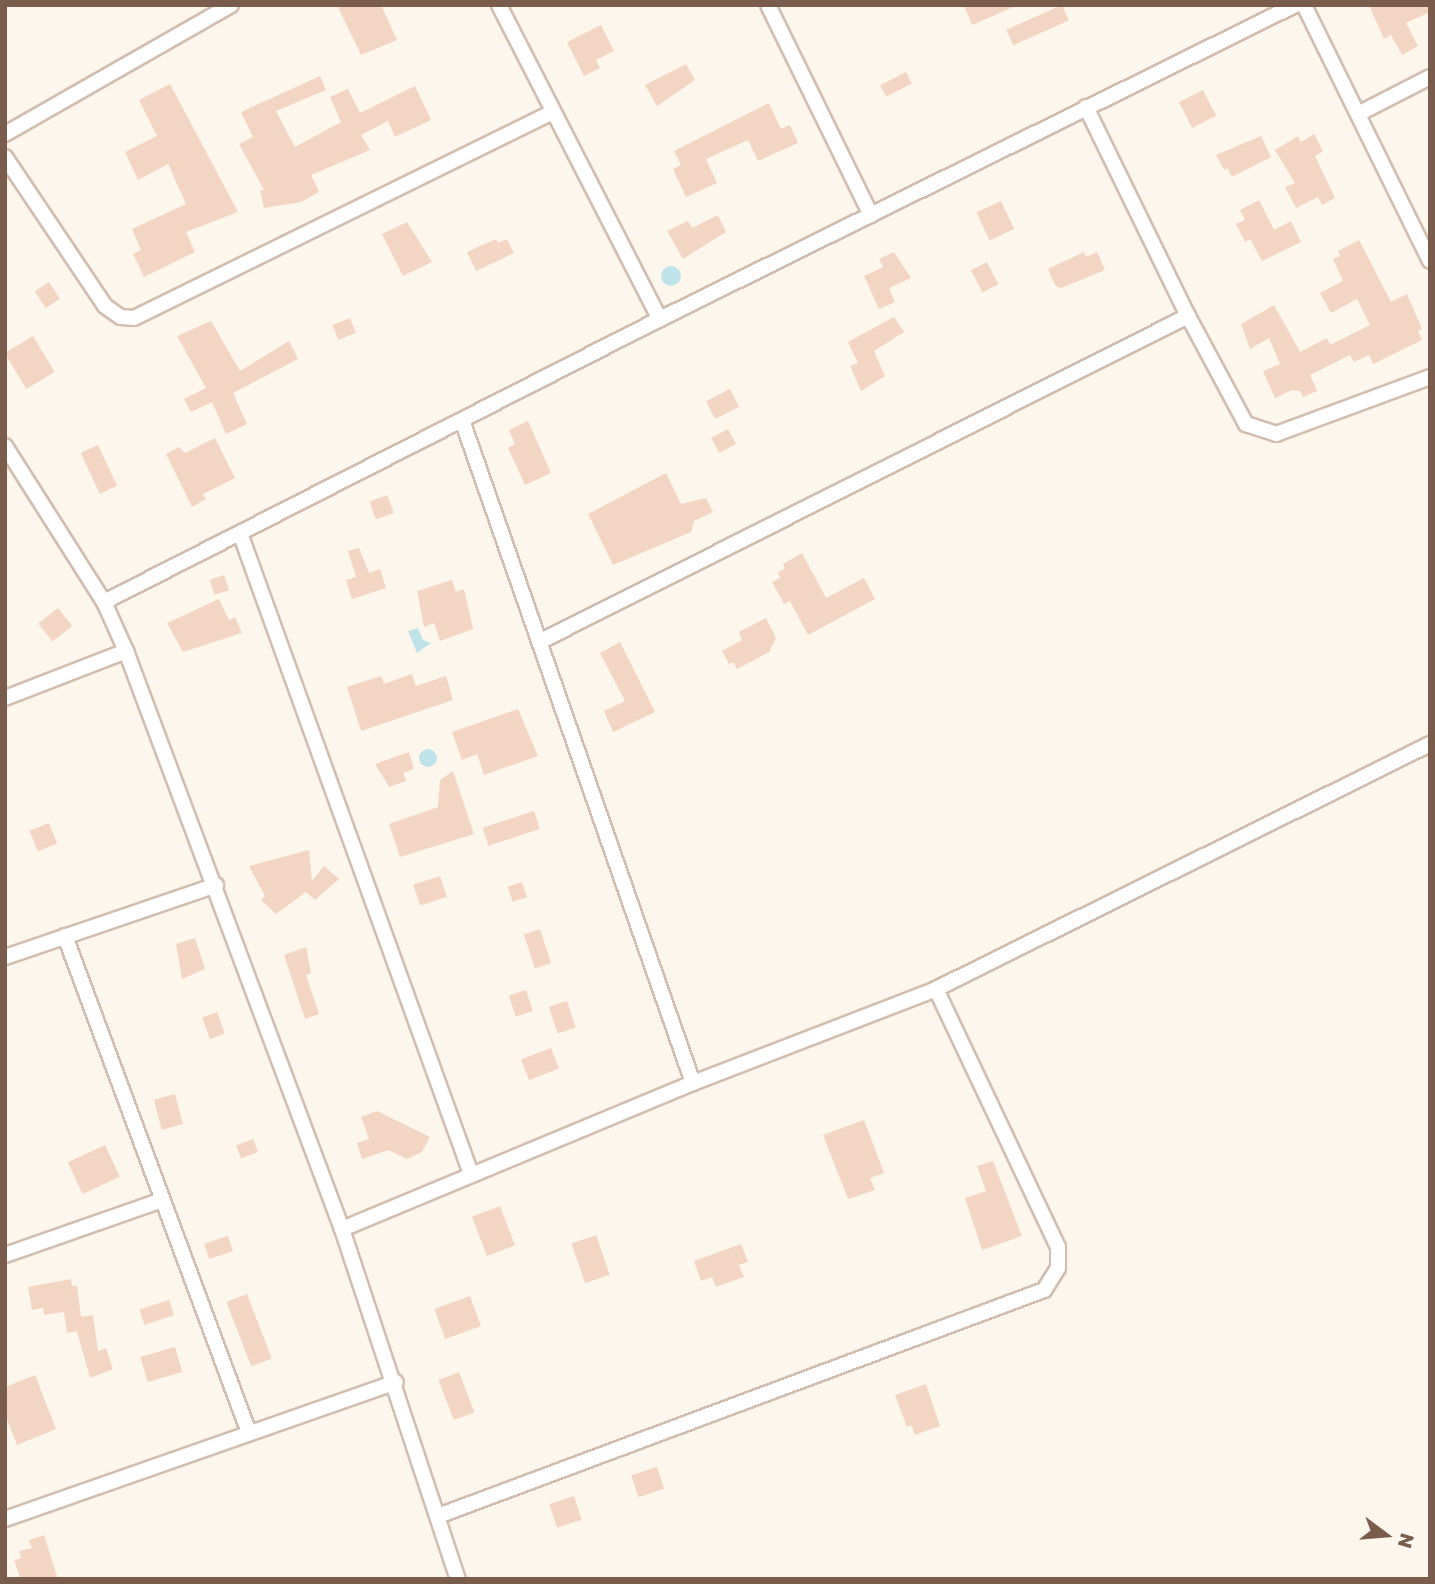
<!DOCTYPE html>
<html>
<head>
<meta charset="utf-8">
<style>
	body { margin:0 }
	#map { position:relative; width:1435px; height:1584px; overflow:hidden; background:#fdf6ec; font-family:"Golos Text",sans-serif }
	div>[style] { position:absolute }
	.water>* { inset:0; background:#bfe3e8 }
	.round { border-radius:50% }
	.building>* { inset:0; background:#f3d5c3; transform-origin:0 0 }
	.roads { filter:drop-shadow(2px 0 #d1beb0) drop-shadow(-2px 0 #d1beb0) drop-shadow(0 2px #d1beb0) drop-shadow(0 -2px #d1beb0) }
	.minor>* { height:14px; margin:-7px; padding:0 7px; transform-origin:7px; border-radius:7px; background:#fff }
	span { translate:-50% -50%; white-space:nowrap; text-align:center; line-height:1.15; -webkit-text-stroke:7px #fffaf3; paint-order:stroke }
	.frame { position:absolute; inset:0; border:7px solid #7a5c4d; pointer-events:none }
	.north { position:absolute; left:1351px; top:1500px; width:70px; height:70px; -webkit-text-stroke:5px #fffaf3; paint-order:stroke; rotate:106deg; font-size:19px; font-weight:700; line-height:28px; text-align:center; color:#7a5c4d }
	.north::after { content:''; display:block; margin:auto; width:24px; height:32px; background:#7a5c4d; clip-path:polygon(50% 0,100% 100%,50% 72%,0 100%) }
</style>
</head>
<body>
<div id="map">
	<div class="water">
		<div class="round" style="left:661px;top:266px;width:20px;height:20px"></div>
		<div style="clip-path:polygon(418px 628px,423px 640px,431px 643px,417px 653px,408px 631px)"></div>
		<div class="round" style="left:419px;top:749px;width:18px;height:18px"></div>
	</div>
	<div class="building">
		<div style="clip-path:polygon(337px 5px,381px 5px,397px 40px,361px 55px)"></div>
		<div style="clip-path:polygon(964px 5px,1018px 5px,972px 25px)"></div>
		<div style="left:1062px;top:5px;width:17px;height:61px;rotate:66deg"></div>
		<div style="clip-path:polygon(1369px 5px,1430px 5px,1430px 12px,1406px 23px,1418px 46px,1402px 55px,1391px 35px,1384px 39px)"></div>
		<div style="clip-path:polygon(601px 25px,614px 51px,596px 60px,600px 68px,584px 76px,567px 42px)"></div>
		<div style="clip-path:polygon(686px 64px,695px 80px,657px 106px,645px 85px)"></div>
		<div style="left:906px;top:72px;width:13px;height:29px;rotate:63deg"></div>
		<div style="clip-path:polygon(320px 76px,326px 90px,276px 111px,295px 147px,341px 122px,330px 97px,348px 89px,360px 113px,415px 86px,431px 120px,395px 137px,388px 121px,361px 135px,370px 150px,311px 175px,319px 192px,301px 202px,264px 208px,260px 191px,264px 190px,239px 144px,253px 137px,241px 112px)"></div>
		<div style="clip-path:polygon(170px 84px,238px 212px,186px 232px,195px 252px,144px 277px,133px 254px,141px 250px,132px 229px,186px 204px,168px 164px,138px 180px,125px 152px,157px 136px,139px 100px)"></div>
		<div style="left:1203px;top:90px;width:29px;height:27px;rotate:63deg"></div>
		<div style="clip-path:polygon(769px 103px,781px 129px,790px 125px,798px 143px,758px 161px,748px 140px,706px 159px,717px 183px,686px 197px,673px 169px,681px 165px,674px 151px)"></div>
		<div style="clip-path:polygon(1314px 134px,1323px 151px,1315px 156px,1335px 198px,1322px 205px,1318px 197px,1296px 208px,1285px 187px,1295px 183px,1275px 150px,1298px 136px,1301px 142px)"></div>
		<div style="clip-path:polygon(1261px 136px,1271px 157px,1232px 177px,1227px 168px,1224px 170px,1216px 155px)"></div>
		<div style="clip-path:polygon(1259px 200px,1274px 230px,1291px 221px,1301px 242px,1262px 261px,1250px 239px,1245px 242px,1236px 224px,1245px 220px,1240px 210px)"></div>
		<div style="left:1001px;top:201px;width:31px;height:27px;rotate:65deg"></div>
		<div style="clip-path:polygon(718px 215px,726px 232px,683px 259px,667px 231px,688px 221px,692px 228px)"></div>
		<div style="clip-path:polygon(407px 222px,432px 262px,403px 276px,382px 234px)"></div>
		<div style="clip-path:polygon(496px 239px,498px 243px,507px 239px,514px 253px,476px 271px,467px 252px)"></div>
		<div style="clip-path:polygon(1359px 240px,1391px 302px,1407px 294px,1422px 329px,1418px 331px,1422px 340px,1373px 364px,1369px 355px,1354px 362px,1350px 355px,1310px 375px,1317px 391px,1303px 397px,1300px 391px,1292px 390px,1275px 398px,1263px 371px,1280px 364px,1269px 338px,1250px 349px,1241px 324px,1274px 305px,1300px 352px,1327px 338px,1330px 345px,1370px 325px,1357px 299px,1331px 313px,1320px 293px,1343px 281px,1333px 259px,1340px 256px,1338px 251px)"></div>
		<div style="clip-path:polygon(894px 252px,911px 278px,889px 288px,895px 302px,879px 309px,864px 276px,883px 267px,879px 259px)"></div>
		<div style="clip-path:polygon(1084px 252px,1086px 257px,1097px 252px,1105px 270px,1061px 288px,1055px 285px,1048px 269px)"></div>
		<div style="left:987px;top:262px;width:25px;height:18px;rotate:63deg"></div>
		<div style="left:49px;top:282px;width:20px;height:17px;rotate:57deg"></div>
		<div style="clip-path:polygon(894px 317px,904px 332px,874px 351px,885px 376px,861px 391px,850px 366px,858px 363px,848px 342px)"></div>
		<div style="left:350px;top:318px;width:16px;height:19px;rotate:68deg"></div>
		<div style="clip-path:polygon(211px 321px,240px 371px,289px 341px,298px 359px,233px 393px,247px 424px,226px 434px,212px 402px,191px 412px,184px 399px,206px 388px,177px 336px)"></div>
		<div style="left:33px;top:336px;width:42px;height:33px;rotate:59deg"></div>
		<div style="left:730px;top:389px;width:20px;height:27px;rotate:63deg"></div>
		<div style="clip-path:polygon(528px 421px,551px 473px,525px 485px,508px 448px,515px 444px,509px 430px)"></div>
		<div style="left:728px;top:429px;width:17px;height:19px;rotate:62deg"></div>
		<div style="clip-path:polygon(215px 438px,235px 478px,203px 494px,206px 499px,192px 507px,166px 454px,179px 447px,185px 453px)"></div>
		<div style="left:98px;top:445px;width:45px;height:19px;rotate:65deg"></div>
		<div style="clip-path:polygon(666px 473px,681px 504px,706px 498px,713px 512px,694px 521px,691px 532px,613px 565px,588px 514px)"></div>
		<div style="left:387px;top:495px;width:19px;height:19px;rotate:69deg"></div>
		<div style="clip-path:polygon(359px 548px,369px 573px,380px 569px,386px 588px,352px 599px,346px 580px,356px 577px,348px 551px)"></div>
		<div style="clip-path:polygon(802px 553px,826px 598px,864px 578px,875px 599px,808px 635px,790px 601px,784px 604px,772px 582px,780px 578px,778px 572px,785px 569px,783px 564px)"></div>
		<div style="left:224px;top:575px;width:16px;height:15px;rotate:72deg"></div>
		<div style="clip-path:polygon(452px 580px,456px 592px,464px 589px,473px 629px,440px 641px,434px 623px,424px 627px,417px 591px)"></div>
		<div style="clip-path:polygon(219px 599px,229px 620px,235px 617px,242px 633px,183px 652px,167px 623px)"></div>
		<div style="left:58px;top:608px;width:23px;height:25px;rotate:52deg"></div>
		<div style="clip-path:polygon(766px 618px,776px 638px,769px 652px,737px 669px,733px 662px,729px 664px,722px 651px,742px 640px,739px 632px)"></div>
		<div style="clip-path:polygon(620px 642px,655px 712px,613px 732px,604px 711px,625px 701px,600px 653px)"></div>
		<div style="clip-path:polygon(412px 674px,416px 686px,446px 676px,453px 700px,361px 731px,347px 687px,381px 676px,384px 684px)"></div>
		<div style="clip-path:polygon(518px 709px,538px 756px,484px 775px,477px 754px,462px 760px,452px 732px)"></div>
		<div style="clip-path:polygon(409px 752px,414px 769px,403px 773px,406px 781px,389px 787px,375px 764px)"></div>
		<div style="clip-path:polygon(453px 771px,474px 834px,400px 857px,389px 824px,438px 807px,440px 780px)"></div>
		<div style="left:534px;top:811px;width:19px;height:54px;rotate:72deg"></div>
		<div style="left:49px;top:823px;width:22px;height:21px;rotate:68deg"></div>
		<div style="clip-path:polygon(309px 850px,312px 881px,324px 866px,339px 879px,315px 900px,306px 892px,276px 914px,261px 900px,265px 896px,249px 866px)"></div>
		<div style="left:440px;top:876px;width:22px;height:28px;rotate:72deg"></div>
		<div style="left:522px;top:882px;width:16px;height:15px;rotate:72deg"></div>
		<div style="left:540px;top:929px;width:36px;height:17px;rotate:72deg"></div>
		<div style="clip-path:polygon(195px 938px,205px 969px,182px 979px,176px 944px)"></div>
		<div style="clip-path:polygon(306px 947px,311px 973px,306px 975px,319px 1014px,305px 1019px,284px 955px)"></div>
		<div style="left:526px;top:990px;width:22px;height:18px;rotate:72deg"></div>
		<div style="left:567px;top:1001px;width:28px;height:19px;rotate:72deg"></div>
		<div style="left:217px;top:1012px;width:23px;height:16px;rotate:70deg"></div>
		<div style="left:551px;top:1048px;width:22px;height:32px;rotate:69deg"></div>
		<div style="left:175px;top:1094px;width:31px;height:22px;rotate:75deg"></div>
		<div style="clip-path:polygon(377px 1111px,430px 1137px,422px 1152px,407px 1159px,388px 1150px,362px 1159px,357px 1143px,369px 1139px,361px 1117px)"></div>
		<div style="clip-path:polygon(864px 1120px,884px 1173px,870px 1178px,875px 1190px,848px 1199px,823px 1135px)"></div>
		<div style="left:253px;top:1139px;width:14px;height:18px;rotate:69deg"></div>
		<div style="left:105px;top:1145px;width:35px;height:41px;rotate:65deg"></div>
		<div style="clip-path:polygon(993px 1161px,1022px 1236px,982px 1250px,965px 1198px,986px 1191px,977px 1166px)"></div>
		<div style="left:500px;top:1206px;width:42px;height:30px;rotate:69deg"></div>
		<div style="left:596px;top:1235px;width:42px;height:26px;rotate:71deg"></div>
		<div style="left:228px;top:1236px;width:16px;height:25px;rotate:72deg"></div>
		<div style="clip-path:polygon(741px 1244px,748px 1262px,739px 1265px,744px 1277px,716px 1287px,712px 1277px,701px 1281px,694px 1261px)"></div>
		<div style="clip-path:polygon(71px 1279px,72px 1286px,77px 1286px,81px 1317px,93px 1315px,98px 1351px,106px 1348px,113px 1369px,90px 1378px,77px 1331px,67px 1333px,64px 1312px,44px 1315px,43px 1308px,32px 1310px,28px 1287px)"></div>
		<div style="left:247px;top:1294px;width:69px;height:22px;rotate:69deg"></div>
		<div style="left:470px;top:1296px;width:32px;height:38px;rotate:70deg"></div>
		<div style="left:169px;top:1300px;width:16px;height:31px;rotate:72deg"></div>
		<div style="left:175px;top:1347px;width:26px;height:36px;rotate:74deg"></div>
		<div style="left:459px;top:1372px;width:43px;height:22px;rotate:69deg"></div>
		<div style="clip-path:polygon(35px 1375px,56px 1429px,17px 1445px,5px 1414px,5px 1387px)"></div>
		<div style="clip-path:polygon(926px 1384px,940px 1426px,915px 1435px,911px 1425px,907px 1427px,895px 1395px)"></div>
		<div style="left:657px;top:1467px;width:23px;height:27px;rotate:72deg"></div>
		<div style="left:574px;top:1496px;width:25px;height:26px;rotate:72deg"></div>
		<div style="clip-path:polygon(44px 1535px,58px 1579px,20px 1577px,14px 1560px,21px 1558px,19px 1551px,32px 1548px,29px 1540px)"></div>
	</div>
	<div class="roads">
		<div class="minor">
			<div style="left:499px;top:5px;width:353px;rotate:62.9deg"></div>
			<div style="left:768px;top:5px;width:234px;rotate:63.9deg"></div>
			<div style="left:1304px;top:5px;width:285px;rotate:63.8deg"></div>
			<div style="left:1086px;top:107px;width:233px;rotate:64deg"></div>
			<div style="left:1188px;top:316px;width:123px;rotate:61.8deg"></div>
			<div style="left:1246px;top:424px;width:32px;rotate:18deg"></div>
			<div style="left:1276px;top:434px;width:164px;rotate:-20.3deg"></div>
			<div style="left:1358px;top:114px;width:81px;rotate:-27.2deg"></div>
			<div style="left:5px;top:134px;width:260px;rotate:-29.7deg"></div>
			<div style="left:5px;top:157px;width:179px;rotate:56.1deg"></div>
			<div style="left:105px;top:306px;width:19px;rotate:35deg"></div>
			<div style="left:121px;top:317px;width:13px;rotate:4deg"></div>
			<div style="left:134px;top:318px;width:465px;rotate:-26.2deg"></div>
			<div style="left:462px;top:420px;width:702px;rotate:70.79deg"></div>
			<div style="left:5px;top:446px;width:185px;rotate:57.6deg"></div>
			<div style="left:104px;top:602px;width:54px;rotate:65.8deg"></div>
			<div style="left:126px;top:651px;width:617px;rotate:69.51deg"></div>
			<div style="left:342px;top:1229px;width:369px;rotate:71.7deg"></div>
			<div style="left:240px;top:533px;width:681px;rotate:70.18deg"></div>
			<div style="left:104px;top:602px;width:624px;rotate:-26.98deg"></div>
			<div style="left:660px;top:319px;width:708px;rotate:-26.31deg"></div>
			<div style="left:541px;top:641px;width:724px;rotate:-26.67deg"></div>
			<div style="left:5px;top:698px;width:130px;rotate:-21.2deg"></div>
			<div style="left:65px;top:936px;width:530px;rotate:69.68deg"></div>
			<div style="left:5px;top:957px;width:223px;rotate:-18.8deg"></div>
			<div style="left:936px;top:989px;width:551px;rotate:-26.38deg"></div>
			<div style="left:342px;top:1229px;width:380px;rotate:-22.6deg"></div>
			<div style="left:693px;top:1083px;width:261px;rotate:-21.1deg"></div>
			<div style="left:936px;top:989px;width:285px;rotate:64.7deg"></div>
			<div style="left:1058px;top:1247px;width:21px;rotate:90deg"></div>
			<div style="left:1058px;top:1268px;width:26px;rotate:122deg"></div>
			<div style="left:1044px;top:1290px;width:647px;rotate:159.55deg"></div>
			<div style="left:5px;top:1255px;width:166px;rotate:-19.3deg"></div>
			<div style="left:5px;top:1519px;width:414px;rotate:-19.3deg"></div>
		</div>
	</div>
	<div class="frame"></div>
	<div class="north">N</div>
</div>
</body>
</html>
